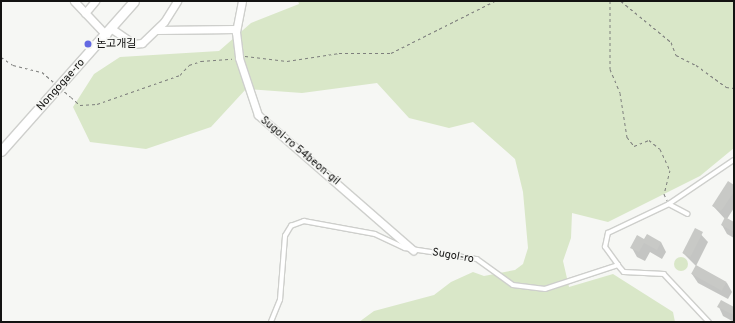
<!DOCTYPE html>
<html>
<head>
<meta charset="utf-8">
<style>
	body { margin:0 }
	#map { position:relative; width:735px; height:323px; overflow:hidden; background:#f6f7f4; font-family:Overpass,"Noto Sans KR",sans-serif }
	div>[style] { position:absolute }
	.green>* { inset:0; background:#d9e7c8 }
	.round { border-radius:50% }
	.shadow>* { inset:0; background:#0003 }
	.building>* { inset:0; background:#c8c9c6; transform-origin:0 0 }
	.path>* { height:1px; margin-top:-0.5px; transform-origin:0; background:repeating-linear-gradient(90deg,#7e7f7d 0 3px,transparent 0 6px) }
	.roads { filter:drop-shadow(1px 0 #cecfcc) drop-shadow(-1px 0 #cecfcc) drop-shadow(0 1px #cecfcc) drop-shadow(0 -1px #cecfcc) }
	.lane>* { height:3.5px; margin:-1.75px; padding:0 1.75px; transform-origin:1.75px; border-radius:1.75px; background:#fff }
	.street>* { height:7px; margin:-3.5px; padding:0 3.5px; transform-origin:3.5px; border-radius:3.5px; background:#fff }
	.secondary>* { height:9px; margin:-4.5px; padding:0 4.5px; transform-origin:4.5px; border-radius:4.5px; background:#fff }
	.path-bridge>* { height:1px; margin-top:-0.5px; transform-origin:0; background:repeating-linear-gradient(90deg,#7e7f7d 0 3px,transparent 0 6px) }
	.dots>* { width:11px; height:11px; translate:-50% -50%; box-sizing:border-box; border:2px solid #f6f7f4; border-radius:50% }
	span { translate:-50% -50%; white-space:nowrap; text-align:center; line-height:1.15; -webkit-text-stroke:3px #f6f7f4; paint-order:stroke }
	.poi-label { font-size:11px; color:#131312 }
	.left { translate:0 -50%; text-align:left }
	.street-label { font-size:11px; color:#131312 }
	.frame { position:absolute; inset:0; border:2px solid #131312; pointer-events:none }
</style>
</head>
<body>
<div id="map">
	<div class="green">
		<div style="clip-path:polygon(298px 1px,734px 1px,734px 148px,700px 176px,608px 222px,572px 213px,571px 238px,563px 261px,569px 287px,613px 274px,673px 312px,675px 322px,359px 322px,374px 311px,434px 295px,451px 282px,473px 272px,484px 276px,515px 270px,523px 264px,528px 248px,523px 192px,515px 159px,473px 122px,449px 128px,409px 118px,377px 83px,302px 93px,246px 89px,211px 127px,146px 149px,90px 142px,73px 107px,94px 74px,120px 57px,219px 51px,251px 23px,299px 4px)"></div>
		<div class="round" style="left:674px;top:257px;width:14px;height:14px"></div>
	</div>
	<div class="shadow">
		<div style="clip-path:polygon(734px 186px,734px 208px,727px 219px,734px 223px,734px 238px,727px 234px,722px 225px,725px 219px,713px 206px)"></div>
		<div style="clip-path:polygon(696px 229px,708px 242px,696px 266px,683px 253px)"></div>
		<div style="clip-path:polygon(644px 240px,661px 242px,666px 252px,662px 259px,650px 252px,645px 261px,637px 257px,632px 248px)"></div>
		<div style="clip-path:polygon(696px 267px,727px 283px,732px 292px,728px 299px,698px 283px,692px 274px)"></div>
		<div style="clip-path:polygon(719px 307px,734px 308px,734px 322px,723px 316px)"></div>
	</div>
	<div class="building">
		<div style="clip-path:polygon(728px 181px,734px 185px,734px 192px,721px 211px,712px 206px)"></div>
		<div style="clip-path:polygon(725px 217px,734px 222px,734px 232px,721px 225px)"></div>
		<div style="left:695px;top:228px;width:9px;height:28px;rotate:27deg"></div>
		<div style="clip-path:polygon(647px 234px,661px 242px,657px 250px,644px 243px,639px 252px,630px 248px,637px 235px,644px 239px)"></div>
		<div style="left:696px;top:265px;width:35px;height:10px;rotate:29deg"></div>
		<div style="clip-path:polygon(721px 300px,734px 307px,734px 315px,717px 307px)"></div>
	</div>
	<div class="path">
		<div style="left:610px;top:1px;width:68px;rotate:90deg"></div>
		<div style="left:610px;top:69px;width:26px;rotate:67deg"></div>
		<div style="left:620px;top:93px;width:45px;rotate:81deg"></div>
		<div style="left:627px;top:137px;width:11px;rotate:52deg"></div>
		<div style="left:634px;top:146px;width:16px;rotate:-22deg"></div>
		<div style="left:649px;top:140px;width:14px;rotate:39deg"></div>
		<div style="left:660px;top:149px;width:23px;rotate:65deg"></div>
		<div style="left:670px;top:170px;width:25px;rotate:104deg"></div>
		<div style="left:664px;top:194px;width:7px;rotate:63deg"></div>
		<div style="left:621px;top:1px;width:65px;rotate:39.4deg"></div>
		<div style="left:671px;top:42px;width:14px;rotate:69deg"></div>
		<div style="left:676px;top:55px;width:22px;rotate:27deg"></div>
		<div style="left:696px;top:65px;width:37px;rotate:36deg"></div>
		<div style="left:726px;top:87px;width:8px;rotate:7deg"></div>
		<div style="left:245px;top:56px;width:42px;rotate:6.8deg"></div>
		<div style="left:287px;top:61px;width:53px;rotate:-8.7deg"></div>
		<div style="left:339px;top:53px;width:52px"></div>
		<div style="left:391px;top:53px;width:116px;rotate:-26.6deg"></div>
		<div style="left:1px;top:57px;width:14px;rotate:34deg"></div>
		<div style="left:13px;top:65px;width:30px;rotate:14deg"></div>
		<div style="left:71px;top:97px;width:12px;rotate:42deg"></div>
		<div style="left:80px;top:105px;width:17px;rotate:-3deg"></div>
		<div style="left:97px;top:104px;width:88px;rotate:-19.3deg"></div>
		<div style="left:180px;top:75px;width:13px;rotate:-48deg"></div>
		<div style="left:189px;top:65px;width:13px;rotate:-18deg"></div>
		<div style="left:201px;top:61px;width:31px;rotate:-4deg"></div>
	</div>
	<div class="roads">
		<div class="lane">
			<div style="left:669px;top:204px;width:21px;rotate:28deg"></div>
			<div style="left:618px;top:265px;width:22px;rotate:-126deg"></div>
			<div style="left:605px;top:247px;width:14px;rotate:-78deg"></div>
			<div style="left:608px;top:233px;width:68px;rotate:-25.4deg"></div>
			<div style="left:669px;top:204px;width:78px;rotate:-34.1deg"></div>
			<div style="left:271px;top:322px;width:24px;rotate:-68deg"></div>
			<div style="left:280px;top:300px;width:64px;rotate:-85.5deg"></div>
			<div style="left:285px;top:236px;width:12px;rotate:-59deg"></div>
			<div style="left:291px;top:226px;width:14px;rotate:-21deg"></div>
			<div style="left:304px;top:221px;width:72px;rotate:10.4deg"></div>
			<div style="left:375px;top:234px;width:33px;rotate:25deg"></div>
			<div style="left:405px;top:248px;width:73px;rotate:8.7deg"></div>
			<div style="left:477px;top:259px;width:44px;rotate:35.8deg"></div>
			<div style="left:513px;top:285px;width:32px;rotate:7deg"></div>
			<div style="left:545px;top:289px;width:77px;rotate:-18.2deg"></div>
			<div style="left:618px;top:265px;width:9px;rotate:49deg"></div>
			<div style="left:624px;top:272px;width:40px;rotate:2.9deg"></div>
			<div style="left:664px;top:274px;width:66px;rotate:46.8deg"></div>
		</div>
		<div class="street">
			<div style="left:74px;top:1px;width:47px;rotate:46.7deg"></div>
			<div style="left:242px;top:1px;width:32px;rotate:101deg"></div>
			<div style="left:236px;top:32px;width:26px;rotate:83deg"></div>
			<div style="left:239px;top:58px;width:60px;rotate:71.6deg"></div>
			<div style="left:258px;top:115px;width:206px;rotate:41.1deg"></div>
			<div style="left:85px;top:13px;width:16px;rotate:-50deg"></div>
			<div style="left:112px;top:29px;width:27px;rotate:34deg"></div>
			<div style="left:134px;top:44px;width:8px;rotate:-7deg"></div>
			<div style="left:142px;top:43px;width:30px;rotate:-44deg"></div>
			<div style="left:164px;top:22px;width:25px;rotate:-58deg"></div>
			<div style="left:157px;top:30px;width:79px;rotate:-0.7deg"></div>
		</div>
		<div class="secondary">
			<div style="left:1px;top:151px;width:200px;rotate:-48.4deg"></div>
		</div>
	</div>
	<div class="path-bridge">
		<div style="left:42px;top:72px;width:38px;rotate:41deg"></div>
	</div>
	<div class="dots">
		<div style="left:88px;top:44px;background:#6369e2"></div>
	</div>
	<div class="poi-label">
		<span class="left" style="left:96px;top:44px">논고개길</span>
	</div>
	<div class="street-label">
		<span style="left:61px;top:85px;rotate:-48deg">Nongogae-ro</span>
		<span style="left:300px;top:151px;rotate:40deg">Sugol-ro 54beon-gil</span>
		<span style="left:453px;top:256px;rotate:10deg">Sugol-ro</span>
	</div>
	<div class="frame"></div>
</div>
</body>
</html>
